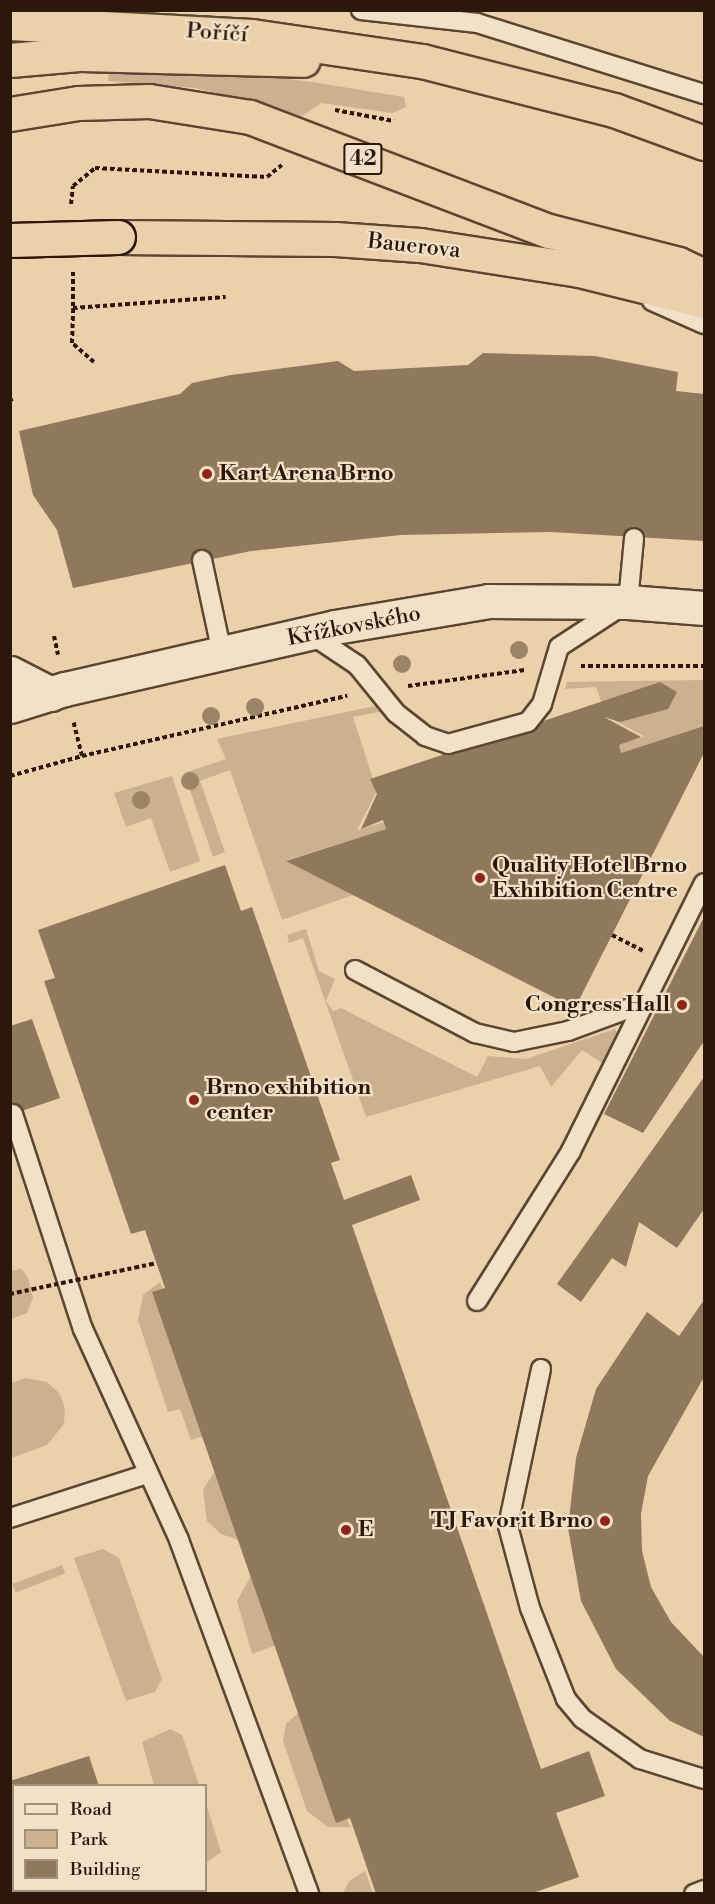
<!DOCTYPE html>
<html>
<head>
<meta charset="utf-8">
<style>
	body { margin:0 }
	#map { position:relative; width:715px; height:1904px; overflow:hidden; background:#ebd1ab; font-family:"Libre Bodoni",serif }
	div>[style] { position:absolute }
	.green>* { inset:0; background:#cbb18f; transform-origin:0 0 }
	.building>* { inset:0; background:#90785d }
	.path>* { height:4px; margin-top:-2px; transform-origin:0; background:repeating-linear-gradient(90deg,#2d1708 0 4.5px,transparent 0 7.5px) }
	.roads { filter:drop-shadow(2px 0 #5c4631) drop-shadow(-2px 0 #5c4631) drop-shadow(0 2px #5c4631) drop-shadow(0 -2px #5c4631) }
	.service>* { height:18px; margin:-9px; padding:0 9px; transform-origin:9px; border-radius:9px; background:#f2e1c8 }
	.minor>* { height:33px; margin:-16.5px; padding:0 16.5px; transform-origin:16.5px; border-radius:16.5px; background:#f2e1c8 }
	.trunk>* { height:33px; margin:-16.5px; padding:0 16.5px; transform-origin:16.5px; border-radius:16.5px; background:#ebd1ab }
	.path-bridge>* { height:4px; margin-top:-2px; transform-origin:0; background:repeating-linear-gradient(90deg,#2d1708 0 4.5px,transparent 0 7.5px) }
	.bridges { filter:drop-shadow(2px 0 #2d1708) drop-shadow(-2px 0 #2d1708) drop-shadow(0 2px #2d1708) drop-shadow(0 -2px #2d1708) }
	.trunk-bridge>* { height:33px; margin:-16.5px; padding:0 16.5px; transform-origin:16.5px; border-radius:16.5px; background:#ebd1ab }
	.trees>* { width:18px; height:18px; margin:-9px; border-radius:50%; background:#9c8467 }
	.dots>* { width:16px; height:16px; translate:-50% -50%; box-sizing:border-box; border:3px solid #f2e1c8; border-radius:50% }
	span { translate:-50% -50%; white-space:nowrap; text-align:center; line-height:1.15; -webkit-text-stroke:4.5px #f2e1c8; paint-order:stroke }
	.shield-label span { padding:2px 4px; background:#f2e1c8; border:2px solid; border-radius:4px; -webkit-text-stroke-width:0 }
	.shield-label { font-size:21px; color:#2d1708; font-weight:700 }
	.street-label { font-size:22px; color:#2d1708 }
	.poi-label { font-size:22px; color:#2d1708; font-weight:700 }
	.left { translate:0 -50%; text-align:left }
	.right { translate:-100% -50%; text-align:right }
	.frame { position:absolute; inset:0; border:12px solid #2d1708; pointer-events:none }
	.legend { position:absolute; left:12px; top:1784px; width:195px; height:108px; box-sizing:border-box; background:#f2e1c8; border:2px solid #a3907b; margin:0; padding:8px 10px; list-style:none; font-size:18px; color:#2d1708 }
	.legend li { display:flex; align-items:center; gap:12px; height:30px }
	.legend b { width:30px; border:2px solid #a3907b }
</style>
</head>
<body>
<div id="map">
	<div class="green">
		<div style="clip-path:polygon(109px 67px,219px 71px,312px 82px,404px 97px,406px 107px,393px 113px,321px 103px,302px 116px,196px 88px,108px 81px)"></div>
		<div style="clip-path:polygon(704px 680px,704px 726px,621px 753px,619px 745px,644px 736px,606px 716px,596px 687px,565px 689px,567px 682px)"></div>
		<div style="clip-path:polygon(380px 705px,384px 711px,353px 717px,377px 791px,357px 830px,384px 822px,386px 829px,287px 860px,353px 895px,282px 920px,230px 770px,200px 781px,225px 852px,213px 857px,184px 773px,226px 759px,217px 739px)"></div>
		<div style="clip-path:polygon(172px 776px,200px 861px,170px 872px,151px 818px,126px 827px,114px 793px)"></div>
		<div style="clip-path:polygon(306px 929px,319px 971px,335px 979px,326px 1001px,333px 1011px,341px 1008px,477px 1077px,488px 1056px,526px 1059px,615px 1029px,619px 1036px,602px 1063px,582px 1050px,551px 1087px,540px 1066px,366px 1117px,303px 938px,289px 943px,287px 935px)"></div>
		<div style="clip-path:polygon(11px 1263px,13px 1271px,21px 1268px,28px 1278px,33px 1298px,27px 1313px,11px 1319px)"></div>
		<div style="clip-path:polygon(160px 1282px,163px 1288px,154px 1292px,204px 1436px,191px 1440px,180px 1409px,168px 1412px,138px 1320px,143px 1295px)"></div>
		<div style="clip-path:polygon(26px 1378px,47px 1382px,60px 1394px,65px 1409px,64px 1424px,47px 1445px,11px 1458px,11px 1383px)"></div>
		<div style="clip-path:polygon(216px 1469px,241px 1541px,221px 1534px,207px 1521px,203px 1490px)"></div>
		<div style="clip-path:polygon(103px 1549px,119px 1558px,162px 1679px,155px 1692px,126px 1701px,74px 1558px)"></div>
		<div style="left:62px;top:1565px;width:9px;height:53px;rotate:69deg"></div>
		<div style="clip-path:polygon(252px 1574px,277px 1645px,252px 1654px,237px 1601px)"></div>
		<div style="clip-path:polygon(300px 1711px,338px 1822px,347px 1819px,350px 1827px,328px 1827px,307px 1811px,283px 1741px,286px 1724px)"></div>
		<div style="clip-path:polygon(170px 1729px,182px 1735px,199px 1785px,154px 1785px,142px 1742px)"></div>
		<div style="clip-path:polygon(206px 1803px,221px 1852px,206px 1863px)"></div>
		<div style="clip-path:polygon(365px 1871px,373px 1893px,343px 1893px,349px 1881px)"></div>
	</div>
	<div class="building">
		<div style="clip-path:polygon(483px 353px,595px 356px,678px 372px,676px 391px,704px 394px,704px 541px,551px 532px,401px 535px,251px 551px,73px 588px,57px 530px,33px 495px,19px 431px,180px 394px,192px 383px,231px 375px,338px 361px,354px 371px,468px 365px)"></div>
		<div style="clip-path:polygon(660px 682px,677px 692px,668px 709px,620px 722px,604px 717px,641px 737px,619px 745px,621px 753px,704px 726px,704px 753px,575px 1008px,286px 861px,386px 829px,383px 820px,361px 829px,377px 794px,370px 779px)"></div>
		<div style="clip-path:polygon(225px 865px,241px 911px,252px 907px,340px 1160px,331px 1163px,344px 1200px,411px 1175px,420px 1200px,352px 1225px,541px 1769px,589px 1751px,605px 1796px,556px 1813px,579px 1877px,530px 1894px,376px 1894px,350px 1818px,336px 1823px,152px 1292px,165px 1288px,145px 1230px,131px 1234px,44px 981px,55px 978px,38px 930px)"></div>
		<div style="clip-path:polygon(704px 917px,704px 1041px,643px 1133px,604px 1114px)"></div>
		<div style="clip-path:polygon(32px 1019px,60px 1098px,10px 1115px,10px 1026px)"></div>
		<div style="clip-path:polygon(704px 1077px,704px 1209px,677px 1248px,639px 1222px,626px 1267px,612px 1258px,581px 1302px,557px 1284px)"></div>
		<div style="clip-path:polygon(704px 1300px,704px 1377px,648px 1476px,641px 1514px,642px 1551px,651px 1587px,671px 1622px,704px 1657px,704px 1737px,670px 1721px,616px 1669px,581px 1601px,568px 1528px,576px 1458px,596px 1389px,647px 1312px,679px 1336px)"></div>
		<div style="clip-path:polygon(89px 1756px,99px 1786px,14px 1786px,14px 1890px,174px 1894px,10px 1894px,10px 1781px)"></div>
	</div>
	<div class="path">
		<div style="left:335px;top:110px;width:60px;rotate:10.6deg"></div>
		<div style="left:71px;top:204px;width:18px;rotate:-84deg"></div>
		<div style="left:73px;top:186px;width:28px;rotate:-39deg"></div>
		<div style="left:95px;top:168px;width:172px;rotate:3deg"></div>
		<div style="left:267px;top:177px;width:19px;rotate:-39deg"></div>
		<div style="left:73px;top:272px;width:36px;rotate:90deg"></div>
		<div style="left:94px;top:362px;width:29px;rotate:-139deg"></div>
		<div style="left:72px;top:343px;width:35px;rotate:-88deg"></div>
		<div style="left:73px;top:308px;width:153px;rotate:-4.1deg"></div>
		<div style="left:10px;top:398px;width:4px;rotate:63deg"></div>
		<div style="left:54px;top:636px;width:19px;rotate:78deg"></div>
		<div style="left:581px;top:666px;width:123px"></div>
		<div style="left:408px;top:686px;width:118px;rotate:-7.8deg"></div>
		<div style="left:82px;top:756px;width:272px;rotate:-12.8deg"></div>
		<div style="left:10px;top:776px;width:75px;rotate:-15.5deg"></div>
		<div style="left:82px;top:756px;width:36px;rotate:-104deg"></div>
		<div style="left:612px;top:935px;width:35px;rotate:27deg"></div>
	</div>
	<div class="roads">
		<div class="service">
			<div style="left:361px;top:10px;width:117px;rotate:6.4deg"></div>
			<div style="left:477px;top:23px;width:238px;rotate:17.4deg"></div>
			<div style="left:652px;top:301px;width:57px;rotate:23.9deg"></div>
			<div style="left:202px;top:560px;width:95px;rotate:77.9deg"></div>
			<div style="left:309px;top:633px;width:58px;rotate:33.7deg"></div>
			<div style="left:357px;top:665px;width:62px;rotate:50.9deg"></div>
			<div style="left:396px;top:713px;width:37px;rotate:38deg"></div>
			<div style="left:425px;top:736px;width:24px;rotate:19deg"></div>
			<div style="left:448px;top:744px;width:83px;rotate:-15.4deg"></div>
			<div style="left:528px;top:722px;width:23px;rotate:-52deg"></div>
			<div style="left:542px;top:704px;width:59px;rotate:-73.4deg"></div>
			<div style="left:559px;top:647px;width:82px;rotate:-33.1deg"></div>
			<div style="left:628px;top:602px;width:64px;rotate:-84.6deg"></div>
			<div style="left:355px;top:970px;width:136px;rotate:27.7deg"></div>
			<div style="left:475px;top:1033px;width:40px;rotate:13deg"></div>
			<div style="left:514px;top:1042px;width:55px;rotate:-11.5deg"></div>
			<div style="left:568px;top:1031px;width:78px;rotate:-20.3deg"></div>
			<div style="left:13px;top:1114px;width:226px;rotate:72deg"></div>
			<div style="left:83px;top:1329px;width:232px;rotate:65.5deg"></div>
			<div style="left:179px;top:1540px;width:377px;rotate:69.8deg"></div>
			<div style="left:477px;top:1301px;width:177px;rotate:-57.9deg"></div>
			<div style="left:571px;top:1151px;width:299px;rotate:-63.6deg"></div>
			<div style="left:541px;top:1369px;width:160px;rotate:101.9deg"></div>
			<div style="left:508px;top:1526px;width:85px;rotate:75deg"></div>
			<div style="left:530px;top:1608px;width:98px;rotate:68.4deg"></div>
			<div style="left:566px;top:1699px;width:26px;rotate:50deg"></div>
			<div style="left:583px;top:1719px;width:70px;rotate:35.1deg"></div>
			<div style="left:640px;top:1759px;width:67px;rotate:17.4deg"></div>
			<div style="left:10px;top:1518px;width:144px;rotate:-17.8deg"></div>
			<div style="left:694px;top:1894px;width:11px;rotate:-22deg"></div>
		</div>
		<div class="minor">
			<div style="left:10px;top:673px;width:46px;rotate:27.1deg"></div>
			<div style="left:10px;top:706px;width:58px;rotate:-17.2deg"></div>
			<div style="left:65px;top:689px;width:277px;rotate:-12.9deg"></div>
			<div style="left:335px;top:627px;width:155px;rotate:-9.6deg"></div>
			<div style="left:488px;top:601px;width:140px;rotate:0.4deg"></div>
			<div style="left:628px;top:602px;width:76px;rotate:4.5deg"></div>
		</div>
		<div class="trunk">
			<div style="left:10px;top:23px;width:242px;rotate:3.1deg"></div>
			<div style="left:252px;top:36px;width:172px;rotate:8.4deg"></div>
			<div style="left:422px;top:61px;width:198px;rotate:14.3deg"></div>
			<div style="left:614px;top:110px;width:96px;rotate:20.1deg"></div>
			<div style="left:10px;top:60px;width:69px;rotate:-5deg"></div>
			<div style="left:79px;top:54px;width:224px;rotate:1.5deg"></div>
			<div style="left:10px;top:114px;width:69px;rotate:-9.2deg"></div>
			<div style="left:78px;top:103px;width:71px;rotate:-1.6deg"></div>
			<div style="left:149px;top:101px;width:102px;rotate:9deg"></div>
			<div style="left:250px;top:117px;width:320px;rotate:20.9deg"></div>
			<div style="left:549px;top:231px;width:133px;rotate:14.3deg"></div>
			<div style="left:678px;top:264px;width:29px;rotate:25deg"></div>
			<div style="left:118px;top:237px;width:217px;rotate:0.5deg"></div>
			<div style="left:335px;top:239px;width:85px;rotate:4deg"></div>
			<div style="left:420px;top:245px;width:161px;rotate:8.9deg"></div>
			<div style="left:579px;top:270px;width:129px;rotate:13.9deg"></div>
		</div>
	</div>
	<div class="path-bridge">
		<div style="left:10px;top:1294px;width:150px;rotate:-11.9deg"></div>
	</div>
	<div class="bridges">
		<div class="trunk-bridge">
			<div style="left:10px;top:240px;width:108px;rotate:-1.6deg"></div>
		</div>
	</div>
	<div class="trees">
		<div style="left:519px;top:650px"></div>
		<div style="left:402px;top:664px"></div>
		<div style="left:255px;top:707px"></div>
		<div style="left:211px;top:716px"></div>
		<div style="left:190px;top:781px"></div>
		<div style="left:141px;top:800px"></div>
	</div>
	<div class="dots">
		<div style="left:207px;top:474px;background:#8f2418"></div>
		<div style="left:480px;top:878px;background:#8f2418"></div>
		<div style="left:682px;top:1005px;background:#8f2418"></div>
		<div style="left:194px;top:1100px;background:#8f2418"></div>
		<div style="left:605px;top:1521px;background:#8f2418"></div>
		<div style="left:346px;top:1530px;background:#8f2418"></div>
	</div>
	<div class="shield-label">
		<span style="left:363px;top:159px">42</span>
	</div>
	<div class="street-label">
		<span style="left:217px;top:33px;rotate:4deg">Poříčí</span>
		<span style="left:414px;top:246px;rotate:6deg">Bauerova</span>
		<span style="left:354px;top:626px;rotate:-11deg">Křížkovského</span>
	</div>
	<div class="poi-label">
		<span class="left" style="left:219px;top:474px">Kart Arena Brno</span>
		<span class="left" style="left:492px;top:878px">Quality Hotel Brno<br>Exhibition Centre</span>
		<span class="right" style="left:670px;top:1005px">Congress Hall</span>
		<span class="left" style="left:206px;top:1100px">Brno exhibition<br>center</span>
		<span class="right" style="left:593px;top:1521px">TJ Favorit Brno</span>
		<span class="left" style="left:358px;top:1530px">E</span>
	</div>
	<div class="frame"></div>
	<ul class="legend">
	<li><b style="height:8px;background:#f2e1c8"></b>Road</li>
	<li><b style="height:16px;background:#cbb18f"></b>Park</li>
	<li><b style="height:16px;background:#90785d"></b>Building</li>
	</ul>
</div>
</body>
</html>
